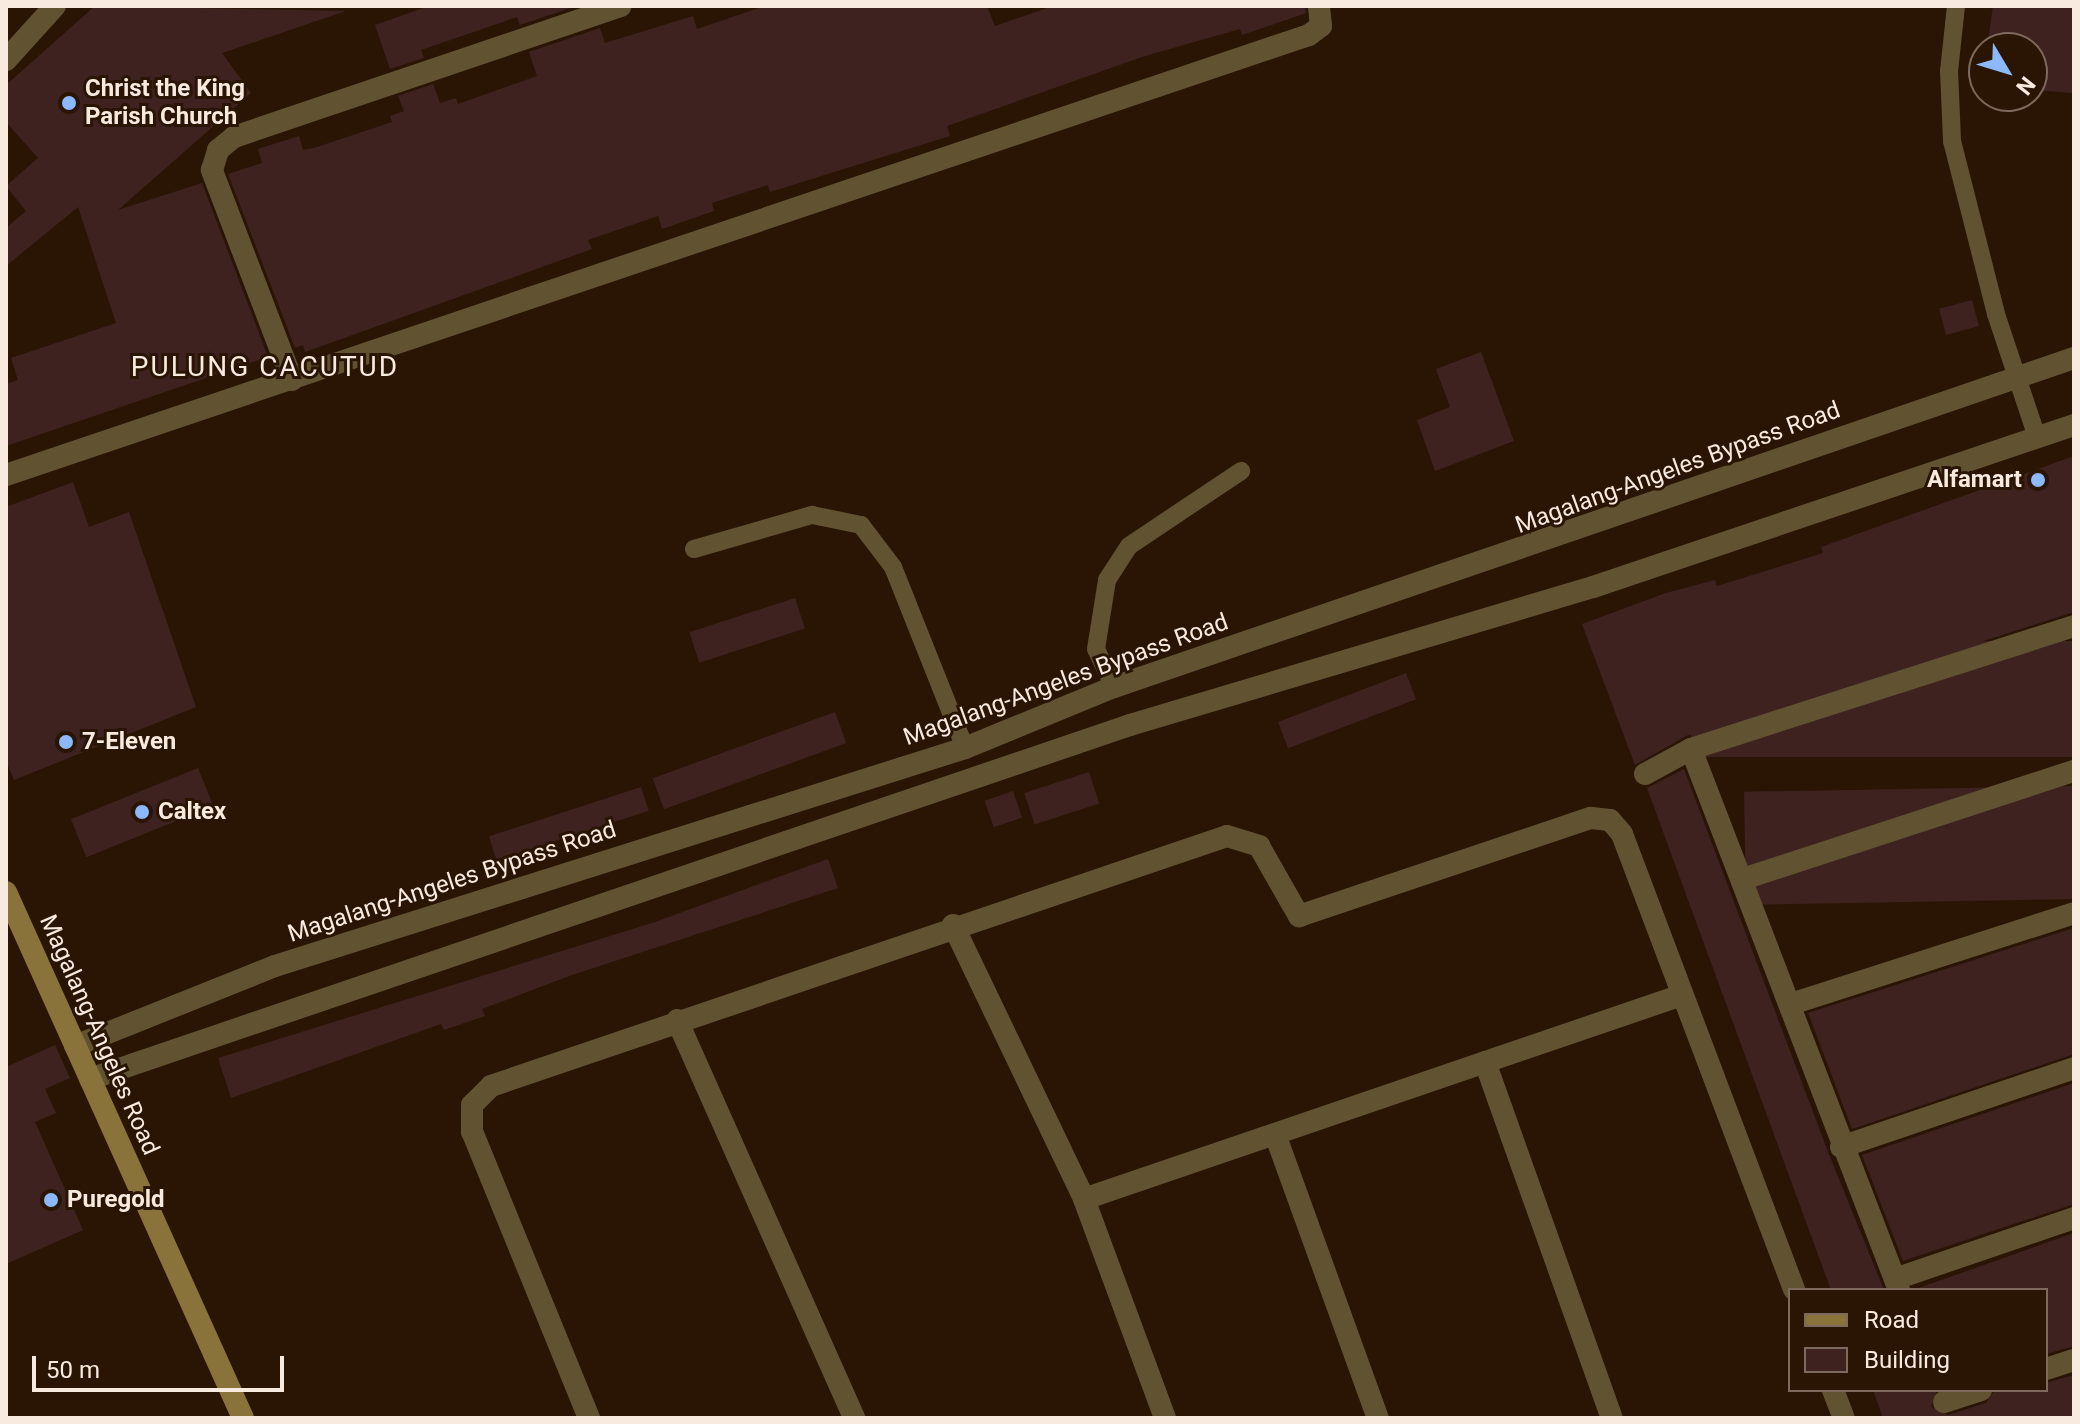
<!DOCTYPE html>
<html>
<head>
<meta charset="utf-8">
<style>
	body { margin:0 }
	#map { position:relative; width:2080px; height:1424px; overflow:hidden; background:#2a1505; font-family:Roboto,sans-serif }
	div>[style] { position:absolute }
	.building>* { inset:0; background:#3e2220; transform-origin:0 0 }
	.service>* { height:18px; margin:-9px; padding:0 9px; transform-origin:9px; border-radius:9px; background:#615332 }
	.minor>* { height:22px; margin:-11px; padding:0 11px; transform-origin:11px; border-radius:11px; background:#615332 }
	.tertiary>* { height:22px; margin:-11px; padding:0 11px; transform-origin:11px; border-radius:11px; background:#615332 }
	.secondary>* { height:22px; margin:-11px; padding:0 11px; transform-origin:11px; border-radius:11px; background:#8a733b }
	.dots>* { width:22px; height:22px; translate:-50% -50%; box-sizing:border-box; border:4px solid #2a1505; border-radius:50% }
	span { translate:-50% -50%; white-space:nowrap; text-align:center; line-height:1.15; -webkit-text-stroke:6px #2a1505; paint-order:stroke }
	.poi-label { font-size:24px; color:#f9eae0; font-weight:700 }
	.left { translate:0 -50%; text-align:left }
	.right { translate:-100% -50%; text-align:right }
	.street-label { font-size:24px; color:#f9eae0 }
	.quarter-label { font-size:28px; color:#f9eae0; letter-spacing:2px }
	.frame { position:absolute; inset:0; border:8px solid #f9eae0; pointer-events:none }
	.legend { position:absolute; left:1788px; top:1288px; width:260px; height:104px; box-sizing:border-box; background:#2a1505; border:2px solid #7d6a5d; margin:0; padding:10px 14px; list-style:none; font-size:24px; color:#f9eae0 }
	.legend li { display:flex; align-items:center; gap:16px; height:40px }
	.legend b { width:40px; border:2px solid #7d6a5d }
	.north { position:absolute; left:1968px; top:32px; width:80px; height:80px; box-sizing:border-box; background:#2a1505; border:2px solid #7d6a5d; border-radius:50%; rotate:128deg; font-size:22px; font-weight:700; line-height:32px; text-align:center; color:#f9eae0 }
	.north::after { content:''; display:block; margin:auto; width:28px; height:36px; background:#8cb9fc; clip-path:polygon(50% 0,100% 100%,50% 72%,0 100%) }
	.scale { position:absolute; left:32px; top:1356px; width:252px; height:36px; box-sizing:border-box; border:4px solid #f9eae0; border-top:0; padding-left:10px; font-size:24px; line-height:28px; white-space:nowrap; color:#f9eae0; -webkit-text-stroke:6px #2a1505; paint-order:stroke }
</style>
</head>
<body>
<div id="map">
	<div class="building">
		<div style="clip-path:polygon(95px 6px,346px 11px,222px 53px,251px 93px,118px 210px,202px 183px,268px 357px,6px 446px,6px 384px,18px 380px,11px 358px,116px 323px,78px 207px,6px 266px,6px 228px,26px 211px,6px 186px,38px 158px,6px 122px,6px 85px)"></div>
		<div style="clip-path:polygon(429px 6px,576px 6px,520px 25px,517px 17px,421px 50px,424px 58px,390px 69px,375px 25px)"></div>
		<div style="clip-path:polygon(765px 6px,987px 6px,995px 26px,1053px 6px,1305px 6px,1306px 13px,1242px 35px,1240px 29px,1145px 56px,947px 126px,950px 136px,770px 192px,768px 185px,712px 203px,714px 211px,662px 229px,658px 216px,588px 240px,592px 249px,305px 352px,303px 345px,295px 348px,228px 174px,262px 163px,258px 149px,299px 136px,303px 150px,314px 148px,392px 122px,390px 116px,404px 111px,398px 96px,433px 84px,440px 103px,456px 98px,458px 104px,537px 76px,529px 52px,600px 28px,605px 43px,693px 16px,697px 29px)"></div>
		<div style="clip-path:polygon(1993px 6px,2074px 6px,2074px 93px,2032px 90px,2032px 48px,1987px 48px)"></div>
		<div style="left:1972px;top:300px;width:27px;height:34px;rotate:75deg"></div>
		<div style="clip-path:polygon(1481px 352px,1514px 441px,1435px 471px,1417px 420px,1450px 407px,1436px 369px)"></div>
		<div style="clip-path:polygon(2074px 456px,2074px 612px,1686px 736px,1635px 765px,1582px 624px,1666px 593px,1715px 580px,1717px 586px,1823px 553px,1821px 547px)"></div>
		<div style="clip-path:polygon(73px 482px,89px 527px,129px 512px,196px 707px,14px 780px,6px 761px,6px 507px)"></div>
		<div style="left:795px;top:598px;width:32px;height:111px;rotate:72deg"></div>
		<div style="left:2074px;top:641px;width:116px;height:383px;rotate:90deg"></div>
		<div style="left:1406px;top:673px;width:28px;height:137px;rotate:69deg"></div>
		<div style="left:835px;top:712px;width:33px;height:194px;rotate:70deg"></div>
		<div style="left:198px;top:768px;width:41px;height:137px;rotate:68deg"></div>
		<div style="clip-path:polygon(1684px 769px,1828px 1152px,1884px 1290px,1831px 1290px,1647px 788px)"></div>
		<div style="left:1089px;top:772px;width:33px;height:68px;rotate:72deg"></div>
		<div style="left:2073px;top:786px;width:113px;height:329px;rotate:89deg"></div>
		<div style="left:641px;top:787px;width:25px;height:160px;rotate:72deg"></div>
		<div style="left:1013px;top:791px;width:28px;height:30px;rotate:71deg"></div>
		<div style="clip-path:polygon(828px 859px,838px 888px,572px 975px,482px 1009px,485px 1016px,444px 1030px,441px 1024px,231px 1098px,218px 1058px,655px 922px)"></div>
		<div style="clip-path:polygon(2074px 928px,2074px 1054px,1852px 1129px,1808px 1013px)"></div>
		<div style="clip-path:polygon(55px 1045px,70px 1078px,45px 1089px,56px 1113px,35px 1122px,83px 1230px,6px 1264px,6px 1067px)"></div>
		<div style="clip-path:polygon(2074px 1083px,2074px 1204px,1903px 1261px,1862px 1155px)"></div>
		<div style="clip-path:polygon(2074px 1233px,2074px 1346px,2046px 1354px,2046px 1290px,1913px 1290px)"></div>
		<div style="clip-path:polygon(2074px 1375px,2074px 1418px,1883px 1418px,1873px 1390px,1937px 1390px,1931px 1407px,1948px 1415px,1986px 1403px,1995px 1390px,2046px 1390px,2046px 1383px)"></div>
	</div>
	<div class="service">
		<div style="left:1956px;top:6px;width:65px;rotate:96.1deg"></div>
		<div style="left:1949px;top:71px;width:70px;rotate:87.5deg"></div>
		<div style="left:1952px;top:141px;width:179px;rotate:75.7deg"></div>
		<div style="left:1996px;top:314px;width:130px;rotate:71.6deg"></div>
		<div style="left:694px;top:549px;width:123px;rotate:-16.1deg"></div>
		<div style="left:812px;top:515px;width:50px;rotate:11.5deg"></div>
		<div style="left:861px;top:525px;width:53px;rotate:52.7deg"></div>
		<div style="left:893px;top:567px;width:195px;rotate:68.3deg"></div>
		<div style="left:1114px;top:687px;width:42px;rotate:-115.3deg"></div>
		<div style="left:1096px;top:649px;width:70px;rotate:-80.9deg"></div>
		<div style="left:1107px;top:580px;width:40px;rotate:-57.1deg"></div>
		<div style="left:1129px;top:546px;width:135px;rotate:-33.8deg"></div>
	</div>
	<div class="minor">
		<div style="left:6px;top:60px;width:73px;rotate:-47.8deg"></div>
		<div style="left:292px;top:380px;width:225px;rotate:-110.9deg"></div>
		<div style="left:212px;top:170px;width:21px;rotate:-73deg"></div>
		<div style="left:218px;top:150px;width:21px;rotate:-39deg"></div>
		<div style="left:234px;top:137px;width:408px;rotate:-18.7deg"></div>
		<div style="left:6px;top:475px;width:1375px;rotate:-18.66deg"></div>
		<div style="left:1309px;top:35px;width:15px;rotate:-37deg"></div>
		<div style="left:1321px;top:26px;width:20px;rotate:-96deg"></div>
		<div style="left:1691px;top:749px;width:580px;rotate:68.97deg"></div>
		<div style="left:1645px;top:774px;width:52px;rotate:-28.5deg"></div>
		<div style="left:1691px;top:749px;width:402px;rotate:-17.8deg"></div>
		<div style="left:1743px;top:879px;width:348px;rotate:-18.1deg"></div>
		<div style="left:953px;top:925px;width:304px;rotate:64.4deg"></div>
		<div style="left:1084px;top:1199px;width:233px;rotate:69.7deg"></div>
		<div style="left:1791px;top:1004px;width:297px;rotate:-17.8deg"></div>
		<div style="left:677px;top:1020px;width:436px;rotate:66deg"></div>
		<div style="left:1485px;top:1062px;width:378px;rotate:70.4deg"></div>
		<div style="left:1275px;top:1134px;width:302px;rotate:70.1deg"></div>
		<div style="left:1841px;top:1147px;width:246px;rotate:-18.7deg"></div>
		<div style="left:1084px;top:1199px;width:629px;rotate:-18.84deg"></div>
		<div style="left:1895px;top:1279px;width:189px;rotate:-18.8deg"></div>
		<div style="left:2046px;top:1369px;width:29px;rotate:-18deg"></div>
		<div style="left:1833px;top:1390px;width:30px;rotate:69deg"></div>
		<div style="left:1944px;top:1402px;width:39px;rotate:-18deg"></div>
		<div style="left:589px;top:1418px;width:309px;rotate:-112.2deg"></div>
		<div style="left:472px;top:1132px;width:27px;rotate:-90deg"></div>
		<div style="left:472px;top:1105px;width:27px;rotate:-45deg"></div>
		<div style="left:491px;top:1086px;width:777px;rotate:-18.76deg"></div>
		<div style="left:1227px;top:836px;width:34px;rotate:17deg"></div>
		<div style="left:1259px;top:846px;width:81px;rotate:60.3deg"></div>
		<div style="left:1299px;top:916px;width:308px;rotate:-18.6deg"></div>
		<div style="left:1591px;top:818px;width:19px;rotate:6deg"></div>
		<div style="left:1610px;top:820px;width:18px;rotate:49deg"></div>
		<div style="left:1622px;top:834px;width:487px;rotate:69.3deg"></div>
	</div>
	<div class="tertiary">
		<div style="left:75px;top:1046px;width:215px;rotate:-21.8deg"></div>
		<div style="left:275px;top:966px;width:724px;rotate:-17.53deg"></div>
		<div style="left:965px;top:748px;width:161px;rotate:-22.3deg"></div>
		<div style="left:1114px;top:687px;width:1015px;rotate:-18.92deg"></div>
		<div style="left:90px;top:1079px;width:1099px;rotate:-18.8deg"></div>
		<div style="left:1130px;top:725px;width:483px;rotate:-16.6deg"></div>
		<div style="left:1593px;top:587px;width:508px;rotate:-18.61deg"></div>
	</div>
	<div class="secondary">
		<div style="left:6px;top:892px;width:577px;rotate:65.75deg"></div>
	</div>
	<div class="dots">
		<div style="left:69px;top:103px;background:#8cb9fc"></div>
		<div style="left:2038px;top:480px;background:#8cb9fc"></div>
		<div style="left:66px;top:742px;background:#8cb9fc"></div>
		<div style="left:142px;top:812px;background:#8cb9fc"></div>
		<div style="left:51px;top:1200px;background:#8cb9fc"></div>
	</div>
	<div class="poi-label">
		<span class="left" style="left:85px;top:103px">Christ the King<br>Parish Church</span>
		<span class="right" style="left:2022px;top:480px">Alfamart</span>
		<span class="left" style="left:82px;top:742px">7-Eleven</span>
		<span class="left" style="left:158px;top:812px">Caltex</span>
		<span class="left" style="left:67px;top:1200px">Puregold</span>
	</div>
	<div class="street-label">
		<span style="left:1678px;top:468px;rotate:-20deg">Magalang-Angeles Bypass Road</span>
		<span style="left:1066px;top:680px;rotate:-20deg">Magalang-Angeles Bypass Road</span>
		<span style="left:452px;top:882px;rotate:-18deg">Magalang-Angeles Bypass Road</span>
		<span style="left:99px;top:1035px;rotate:66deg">Magalang-Angeles Road</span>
	</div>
	<div class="quarter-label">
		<span style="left:265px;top:367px">PULUNG CACUTUD</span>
	</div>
	<div class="frame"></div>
	<ul class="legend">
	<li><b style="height:10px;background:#8a733b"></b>Road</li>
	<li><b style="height:22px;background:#3e2220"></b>Building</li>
	</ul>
	<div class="north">N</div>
	<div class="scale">50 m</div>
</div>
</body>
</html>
